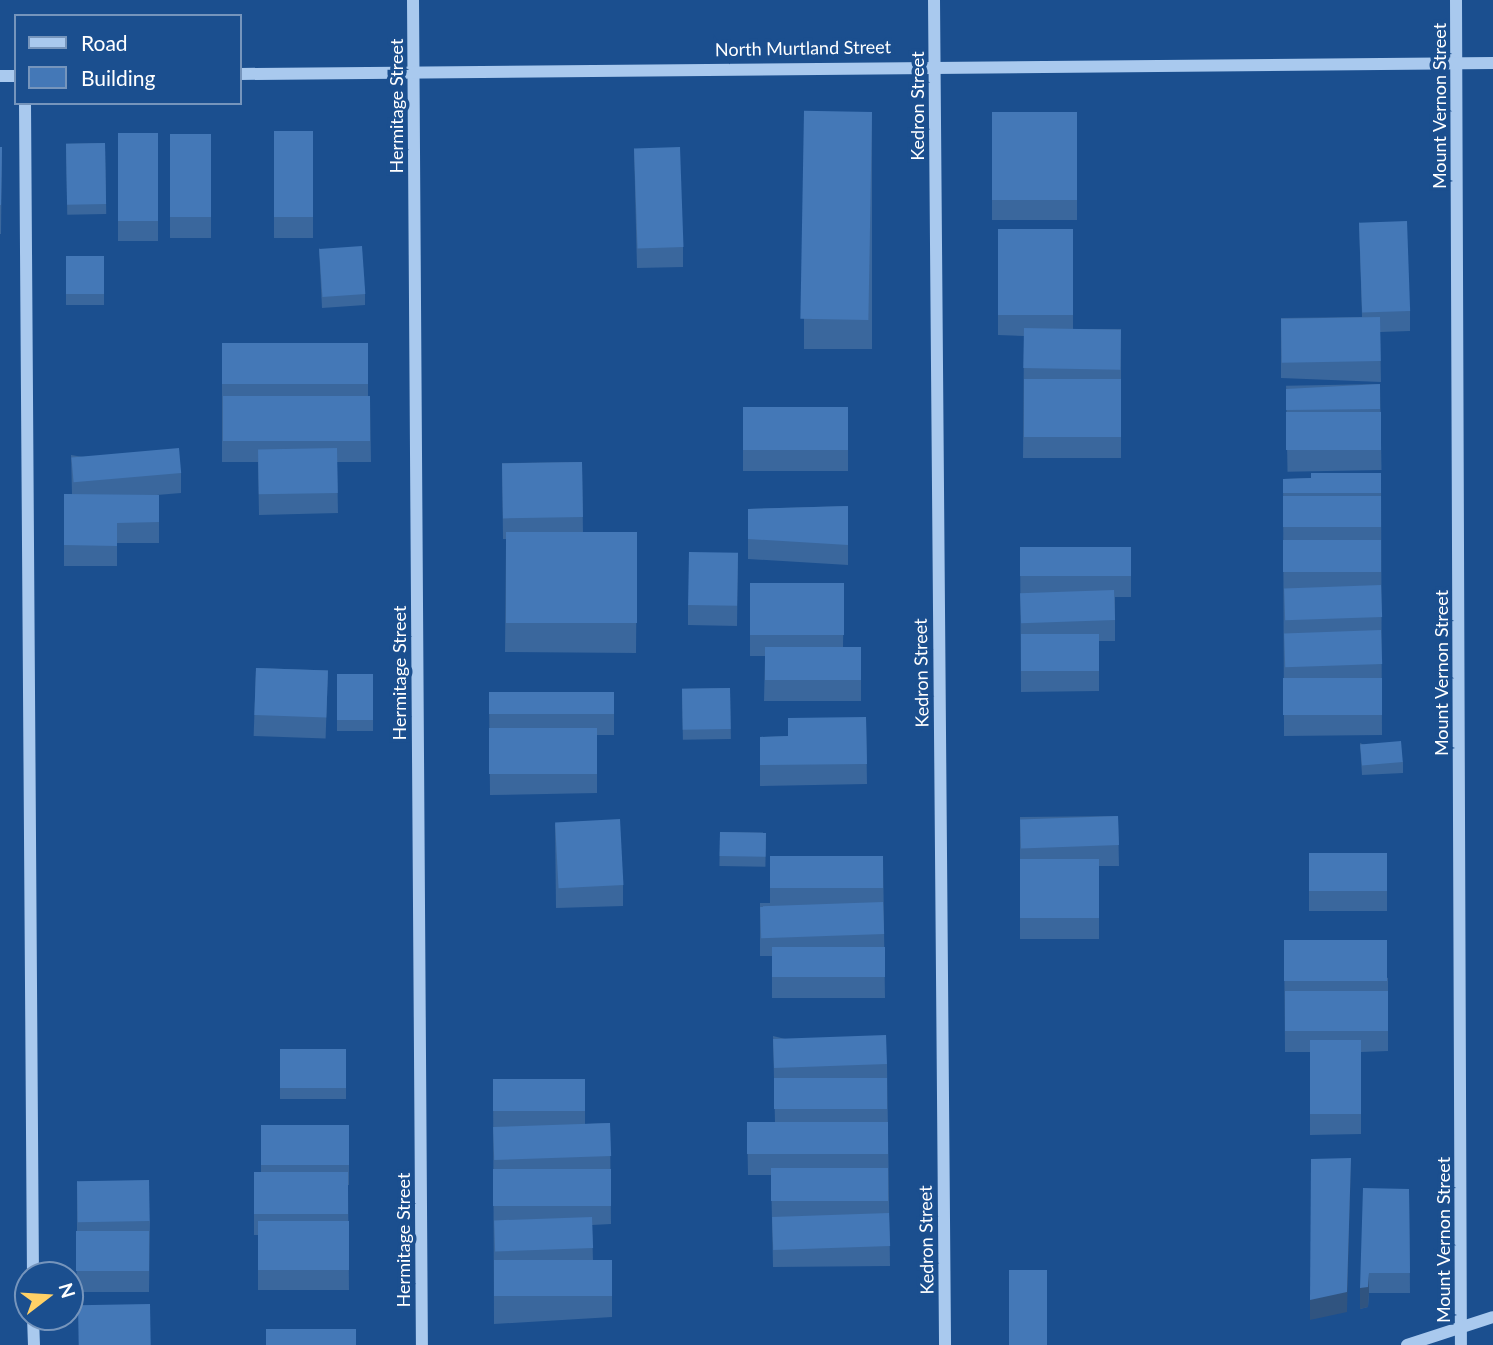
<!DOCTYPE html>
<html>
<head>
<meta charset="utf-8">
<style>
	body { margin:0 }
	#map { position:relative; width:1493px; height:1345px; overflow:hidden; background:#1b4f8f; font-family:Lato,sans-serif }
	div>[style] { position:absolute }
	.minor>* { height:12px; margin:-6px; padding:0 6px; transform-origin:6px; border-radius:6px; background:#a9c9ee }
	.wall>* { inset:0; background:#3a679d; transform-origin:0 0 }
	.shaded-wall>* { inset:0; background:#305480 }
	.building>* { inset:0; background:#4478b7; transform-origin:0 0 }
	span { translate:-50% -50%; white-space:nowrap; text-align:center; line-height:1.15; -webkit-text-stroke:7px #1b4f8f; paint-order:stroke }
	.street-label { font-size:18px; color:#fff }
	.legend { position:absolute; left:14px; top:14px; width:228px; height:91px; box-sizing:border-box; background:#1b4f8f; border:2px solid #7695bc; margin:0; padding:9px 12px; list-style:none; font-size:21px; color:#fff }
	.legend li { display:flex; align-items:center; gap:14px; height:35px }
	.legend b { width:35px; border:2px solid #7695bc }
	.north { position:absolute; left:14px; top:1261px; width:70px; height:70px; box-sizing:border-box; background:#1b4f8f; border:2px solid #7695bc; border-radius:50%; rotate:73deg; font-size:19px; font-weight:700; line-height:28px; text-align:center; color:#fff }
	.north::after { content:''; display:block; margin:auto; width:24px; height:32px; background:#ffd166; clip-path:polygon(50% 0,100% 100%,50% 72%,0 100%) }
</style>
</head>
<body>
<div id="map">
	<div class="minor">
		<div style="left:413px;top:0;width:1345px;rotate:89.62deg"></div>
		<div style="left:934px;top:0;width:1345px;rotate:89.53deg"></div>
		<div style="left:1456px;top:0;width:1345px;rotate:89.79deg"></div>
		<div style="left:240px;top:74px;width:1253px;rotate:-0.5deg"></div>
		<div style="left:0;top:76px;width:16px"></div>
		<div style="left:25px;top:103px;width:1172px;rotate:89.61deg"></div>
		<div style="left:33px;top:1317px;width:28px;rotate:88deg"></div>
		<div style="left:1407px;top:1345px;width:90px;rotate:-18deg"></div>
	</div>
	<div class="wall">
		<div style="left:872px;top:112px;width:237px;height:68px;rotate:90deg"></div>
		<div style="left:992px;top:112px;width:85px;height:108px"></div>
		<div style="left:274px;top:131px;width:39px;height:107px"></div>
		<div style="left:158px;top:133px;width:108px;height:40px;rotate:90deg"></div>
		<div style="left:211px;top:134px;width:104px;height:41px;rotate:90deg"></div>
		<div style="left:105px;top:143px;width:71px;height:39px;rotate:89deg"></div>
		<div style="clip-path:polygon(0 147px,2px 147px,1px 234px,0 234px)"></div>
		<div style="clip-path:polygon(634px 148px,683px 247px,683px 267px,637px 268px)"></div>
		<div style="clip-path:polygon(1359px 222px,1410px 311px,1410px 331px,1380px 332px,1381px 382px,1281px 378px,1281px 318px,1362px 317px)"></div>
		<div style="clip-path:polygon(998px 229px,1073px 229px,1073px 329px,1121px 329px,1121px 458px,1023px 458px,1024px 336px,998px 335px)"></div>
		<div style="clip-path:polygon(319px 248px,365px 294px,365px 305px,322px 308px)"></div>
		<div style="left:66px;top:256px;width:38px;height:49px"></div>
		<div style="clip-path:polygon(222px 343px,368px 344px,368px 396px,370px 396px,371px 462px,337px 462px,338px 513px,259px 515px,258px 462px,222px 462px)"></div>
		<div style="left:1380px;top:384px;width:86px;height:94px;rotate:89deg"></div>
		<div style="left:743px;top:407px;width:105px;height:64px"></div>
		<div style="clip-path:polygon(71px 455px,181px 473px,181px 493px,157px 495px,159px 495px,159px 543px,117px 543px,117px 566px,64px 566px,64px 494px,72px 494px)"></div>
		<div style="clip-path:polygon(582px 462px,583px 533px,637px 533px,636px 653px,505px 652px,506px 539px,503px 539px,502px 463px)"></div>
		<div style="clip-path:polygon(1381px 473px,1382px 735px,1284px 736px,1283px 479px,1311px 478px)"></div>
		<div style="clip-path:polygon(848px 506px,848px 565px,748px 559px,748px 509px)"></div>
		<div style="clip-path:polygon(1131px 547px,1131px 597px,1115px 597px,1115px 641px,1099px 641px,1099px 691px,1021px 692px,1020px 548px)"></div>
		<div style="clip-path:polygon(738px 553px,737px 626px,688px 625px,688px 605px)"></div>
		<div style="clip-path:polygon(750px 583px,844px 583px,843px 647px,861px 647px,861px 701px,764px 701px,765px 656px,750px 656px)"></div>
		<div style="left:256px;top:668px;width:72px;height:68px;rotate:2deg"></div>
		<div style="left:337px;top:674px;width:36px;height:57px"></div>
		<div style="left:730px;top:688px;width:51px;height:48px;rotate:89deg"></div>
		<div style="clip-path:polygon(614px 692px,614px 735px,597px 735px,597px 793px,490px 795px,489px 694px)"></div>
		<div style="clip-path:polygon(866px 717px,867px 784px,760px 786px,760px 737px,788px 736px)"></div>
		<div style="clip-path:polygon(1360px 743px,1403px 762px,1403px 773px,1362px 775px)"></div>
		<div style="clip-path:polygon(1118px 816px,1119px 866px,1099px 866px,1099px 939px,1020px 939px,1020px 817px)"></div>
		<div style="clip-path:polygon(555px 824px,623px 885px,623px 906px,556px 908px)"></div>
		<div style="left:720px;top:832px;width:46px;height:34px;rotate:1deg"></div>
		<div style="left:1387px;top:853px;width:58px;height:78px;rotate:90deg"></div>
		<div style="clip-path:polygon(883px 856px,885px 998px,772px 998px,772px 956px,760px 956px,760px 903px,770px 903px,770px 859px)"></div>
		<div style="clip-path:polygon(1284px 940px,1388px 978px,1388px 1051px,1361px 1052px,1361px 1134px,1310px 1135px,1310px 1052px,1285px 1052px)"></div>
		<div style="clip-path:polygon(773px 1036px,887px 1064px,890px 1266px,773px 1267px,771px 1175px,748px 1175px,747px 1123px,775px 1123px)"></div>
		<div style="left:346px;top:1049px;width:50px;height:66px;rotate:90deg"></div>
		<div style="clip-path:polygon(585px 1079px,585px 1124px,610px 1123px,611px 1224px,592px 1225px,593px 1261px,612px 1260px,612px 1317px,494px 1324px,493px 1080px)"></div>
		<div style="clip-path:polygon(349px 1125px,349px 1185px,348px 1185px,349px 1290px,258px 1290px,258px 1235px,254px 1235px,254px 1172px,261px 1172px,261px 1126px)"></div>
		<div style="clip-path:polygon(77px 1181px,150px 1221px,149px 1292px,77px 1292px,76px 1232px,77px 1232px)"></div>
		<div style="clip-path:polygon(1409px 1189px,1410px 1293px,1369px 1293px,1368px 1307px,1360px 1309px,1360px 1288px)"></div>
	</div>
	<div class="shaded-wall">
		<div style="clip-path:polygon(1351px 1158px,1347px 1312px,1310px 1320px,1310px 1300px)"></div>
		<div style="clip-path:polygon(1369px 1273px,1369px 1293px,1368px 1307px,1360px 1309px,1360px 1288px)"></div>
	</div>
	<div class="building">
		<div style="left:872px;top:112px;width:208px;height:68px;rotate:91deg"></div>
		<div style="left:992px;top:112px;width:85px;height:88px"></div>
		<div style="left:274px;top:131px;width:39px;height:86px"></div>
		<div style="left:158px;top:133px;width:88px;height:40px;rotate:90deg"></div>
		<div style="left:211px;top:134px;width:83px;height:41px;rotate:90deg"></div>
		<div style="left:105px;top:143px;width:61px;height:39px;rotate:89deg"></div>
		<div style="clip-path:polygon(0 147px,2px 147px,1px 205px,0 205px)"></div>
		<div style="left:680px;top:147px;width:100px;height:46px;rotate:88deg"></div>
		<div style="left:1407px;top:221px;width:90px;height:48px;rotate:88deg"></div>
		<div style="left:998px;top:229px;width:75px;height:86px"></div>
		<div style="left:362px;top:246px;width:48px;height:43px;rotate:86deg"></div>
		<div style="left:66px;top:256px;width:38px;height:38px"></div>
		<div style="left:1380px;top:317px;width:44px;height:99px;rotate:89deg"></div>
		<div style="left:1024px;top:328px;width:97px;height:40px;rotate:1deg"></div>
		<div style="left:222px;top:343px;width:146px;height:41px"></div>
		<div style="left:1121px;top:379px;width:58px;height:97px;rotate:90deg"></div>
		<div style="clip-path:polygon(1380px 384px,1380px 409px,1286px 410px,1286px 389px)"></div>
		<div style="left:223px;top:396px;width:147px;height:45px"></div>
		<div style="left:743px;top:407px;width:105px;height:43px"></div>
		<div style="left:1381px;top:412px;width:38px;height:95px;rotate:90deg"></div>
		<div style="left:179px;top:448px;width:25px;height:108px;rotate:85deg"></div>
		<div style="left:337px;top:448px;width:45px;height:79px;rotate:89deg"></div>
		<div style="left:582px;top:462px;width:55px;height:80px;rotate:89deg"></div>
		<div style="clip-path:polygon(1311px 473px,1381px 473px,1381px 493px,1283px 493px,1283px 479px,1311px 478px)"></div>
		<div style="clip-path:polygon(64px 494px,159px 495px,159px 522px,117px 523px,117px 546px,64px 545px)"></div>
		<div style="left:1381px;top:496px;width:31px;height:98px;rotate:90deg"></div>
		<div style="clip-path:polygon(848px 506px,848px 545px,748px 539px,748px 509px)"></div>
		<div style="left:506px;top:532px;width:131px;height:91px"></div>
		<div style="left:1381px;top:540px;width:32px;height:98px;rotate:90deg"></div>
		<div style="left:1131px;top:547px;width:29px;height:111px;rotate:90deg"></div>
		<div style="left:689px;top:552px;width:49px;height:53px;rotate:1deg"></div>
		<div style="left:750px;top:583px;width:94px;height:52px"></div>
		<div style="left:1381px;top:585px;width:32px;height:97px;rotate:88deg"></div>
		<div style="left:1114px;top:590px;width:30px;height:94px;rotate:88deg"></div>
		<div style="left:1381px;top:630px;width:34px;height:97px;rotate:88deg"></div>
		<div style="left:1021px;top:634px;width:78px;height:37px"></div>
		<div style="left:861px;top:647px;width:33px;height:96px;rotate:90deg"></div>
		<div style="left:256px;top:668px;width:72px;height:47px;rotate:2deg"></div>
		<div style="left:337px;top:674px;width:36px;height:46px"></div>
		<div style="left:1382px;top:678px;width:37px;height:99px;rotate:90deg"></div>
		<div style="left:730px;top:688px;width:41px;height:48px;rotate:89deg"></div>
		<div style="left:614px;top:692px;width:22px;height:125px;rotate:90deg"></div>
		<div style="clip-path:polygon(866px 717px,867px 764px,760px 765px,760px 737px,788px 736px,788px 718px)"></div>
		<div style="left:489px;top:728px;width:108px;height:46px"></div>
		<div style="left:1401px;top:741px;width:21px;height:41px;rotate:85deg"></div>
		<div style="left:1118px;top:816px;width:29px;height:98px;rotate:88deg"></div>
		<div style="left:620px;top:819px;width:66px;height:65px;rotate:87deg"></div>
		<div style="left:720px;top:832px;width:46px;height:24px;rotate:1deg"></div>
		<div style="left:1387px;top:853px;width:38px;height:78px;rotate:90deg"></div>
		<div style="left:883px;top:856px;width:32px;height:113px;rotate:90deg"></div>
		<div style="left:1099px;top:859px;width:59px;height:79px;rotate:90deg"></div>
		<div style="left:883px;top:902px;width:32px;height:123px;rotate:88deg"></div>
		<div style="left:1284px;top:940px;width:103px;height:41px"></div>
		<div style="left:885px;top:947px;width:30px;height:113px;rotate:90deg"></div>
		<div style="left:1388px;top:991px;width:40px;height:103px;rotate:90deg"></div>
		<div style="left:886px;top:1035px;width:29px;height:113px;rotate:88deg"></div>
		<div style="left:1310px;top:1040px;width:51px;height:74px"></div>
		<div style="left:346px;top:1049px;width:39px;height:66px;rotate:90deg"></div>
		<div style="left:774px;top:1078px;width:113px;height:31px"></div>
		<div style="left:585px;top:1079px;width:32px;height:92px;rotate:90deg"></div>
		<div style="left:888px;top:1122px;width:32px;height:141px;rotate:90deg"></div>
		<div style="left:610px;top:1123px;width:33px;height:117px;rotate:88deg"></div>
		<div style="left:349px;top:1125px;width:40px;height:88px;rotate:90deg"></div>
		<div style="clip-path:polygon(1351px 1158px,1347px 1292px,1310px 1300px,1311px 1159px)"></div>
		<div style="left:771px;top:1168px;width:117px;height:33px"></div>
		<div style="left:493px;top:1169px;width:118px;height:37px"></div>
		<div style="left:254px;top:1172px;width:94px;height:42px"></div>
		<div style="left:149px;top:1180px;width:41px;height:72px;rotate:89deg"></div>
		<div style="clip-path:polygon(1363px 1188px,1409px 1189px,1410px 1273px,1369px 1273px,1368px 1287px,1360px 1288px)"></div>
		<div style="left:889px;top:1213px;width:33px;height:117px;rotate:88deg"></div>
		<div style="left:592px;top:1217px;width:31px;height:98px;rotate:88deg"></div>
		<div style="left:258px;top:1221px;width:91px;height:49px"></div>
		<div style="left:149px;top:1231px;width:40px;height:73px;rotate:90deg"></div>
		<div style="left:612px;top:1260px;width:36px;height:118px;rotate:90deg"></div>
		<div style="left:1009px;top:1270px;width:38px;height:75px"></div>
		<div style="left:150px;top:1304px;width:41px;height:72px;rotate:89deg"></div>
		<div style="left:356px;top:1329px;width:16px;height:90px;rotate:90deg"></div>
	</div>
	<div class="street-label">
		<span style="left:803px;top:48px;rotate:-1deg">North Murtland Street</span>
		<span style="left:396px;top:106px;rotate:-90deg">Hermitage Street</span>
		<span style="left:917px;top:106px;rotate:-90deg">Kedron Street</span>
		<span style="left:1439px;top:106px;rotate:-90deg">Mount Vernon Street</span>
		<span style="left:399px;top:673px;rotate:-90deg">Hermitage Street</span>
		<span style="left:921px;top:673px;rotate:-91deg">Kedron Street</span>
		<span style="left:1441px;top:673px;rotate:-90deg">Mount Vernon Street</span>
		<span style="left:403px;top:1240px;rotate:-90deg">Hermitage Street</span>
		<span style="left:926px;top:1240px;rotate:-91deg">Kedron Street</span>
		<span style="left:1443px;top:1240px;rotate:-90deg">Mount Vernon Street</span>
	</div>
	<ul class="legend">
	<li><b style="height:9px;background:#a9c9ee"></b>Road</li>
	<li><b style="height:19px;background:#4478b7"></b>Building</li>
	</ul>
	<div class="north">N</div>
</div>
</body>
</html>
